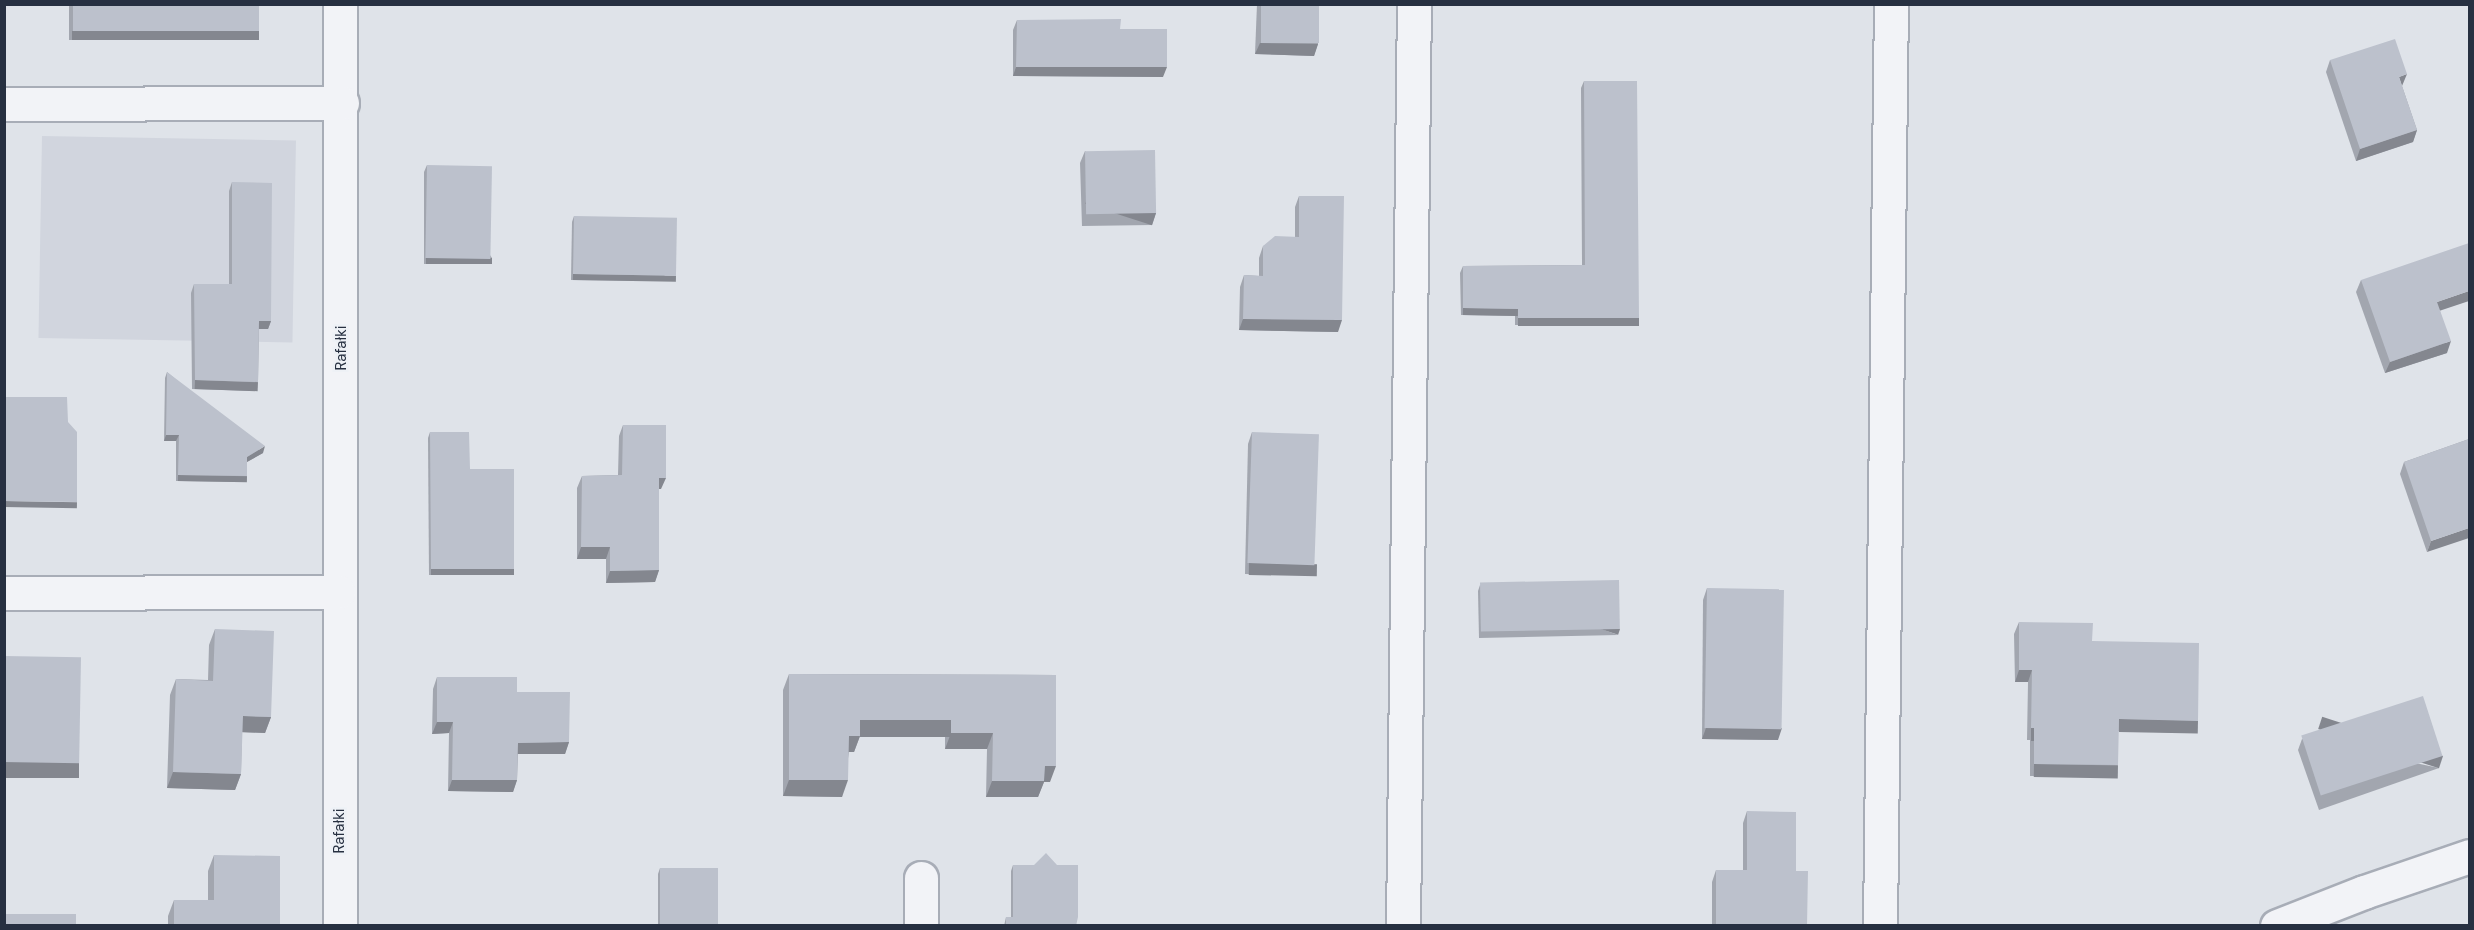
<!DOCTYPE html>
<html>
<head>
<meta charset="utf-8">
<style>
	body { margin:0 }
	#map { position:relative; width:2474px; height:930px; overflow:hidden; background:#dfe3e9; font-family:"DM Sans",sans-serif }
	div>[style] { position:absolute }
	.built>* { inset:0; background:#d1d5de; transform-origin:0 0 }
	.roads { filter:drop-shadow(2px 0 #a8adb7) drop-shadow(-2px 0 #a8adb7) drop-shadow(0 2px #a8adb7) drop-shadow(0 -2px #a8adb7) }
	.minor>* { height:33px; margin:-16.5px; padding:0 16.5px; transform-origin:16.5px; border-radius:16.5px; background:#f2f3f7 }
	.wall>* { inset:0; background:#a2a6af; transform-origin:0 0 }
	.shaded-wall>* { inset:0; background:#84878f; transform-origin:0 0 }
	.building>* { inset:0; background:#bcc1cc; transform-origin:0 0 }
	span { translate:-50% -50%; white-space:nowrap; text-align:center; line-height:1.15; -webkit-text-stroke:5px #eef1f6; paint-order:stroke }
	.street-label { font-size:15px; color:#273041 }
	.frame { position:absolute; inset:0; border:6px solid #273041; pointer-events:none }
</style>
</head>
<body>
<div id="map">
	<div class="built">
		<div style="left:42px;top:136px;width:254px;height:202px;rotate:1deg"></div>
	</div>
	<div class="roads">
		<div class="minor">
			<div style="left:340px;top:4px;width:922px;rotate:90deg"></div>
			<div style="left:4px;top:104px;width:338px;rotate:-0.2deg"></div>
			<div style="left:4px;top:593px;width:334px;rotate:-0.2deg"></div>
			<div style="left:921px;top:878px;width:48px;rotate:90deg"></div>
			<div style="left:1403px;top:926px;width:922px;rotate:-89.32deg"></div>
			<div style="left:1880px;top:926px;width:922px;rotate:-89.32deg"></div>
			<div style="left:2277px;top:926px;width:93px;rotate:-21.3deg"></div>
			<div style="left:2364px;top:892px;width:112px;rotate:-18.8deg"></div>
		</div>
	</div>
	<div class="wall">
		<div style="left:69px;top:4px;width:190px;height:36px"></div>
		<div style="clip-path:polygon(1257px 4px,1319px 4px,1318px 44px,1314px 56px,1255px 54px)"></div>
		<div style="clip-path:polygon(1017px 20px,1120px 29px,1163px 77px,1013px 76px,1013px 30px)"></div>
		<div style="clip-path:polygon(2330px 60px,2402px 86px,2417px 130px,2413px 142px,2356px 161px,2326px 72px)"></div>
		<div style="clip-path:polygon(1584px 81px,1639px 318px,1636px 325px,1515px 325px,1515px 316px,1461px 315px,1460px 273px,1463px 266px,1582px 265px,1581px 88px)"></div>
		<div style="clip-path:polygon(1085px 151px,1156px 213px,1152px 225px,1082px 226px,1080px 163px)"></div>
		<div style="clip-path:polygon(427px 165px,492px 258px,490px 264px,424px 264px,424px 172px)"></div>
		<div style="clip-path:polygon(232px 182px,271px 321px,268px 329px,259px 329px,258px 382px,255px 391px,192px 389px,191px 293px,194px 284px,229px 284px,229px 191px)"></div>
		<div style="clip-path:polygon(1299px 196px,1338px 332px,1239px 330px,1240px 287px,1244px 275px,1259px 276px,1259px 258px,1263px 246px,1295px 237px,1295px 207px)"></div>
		<div style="clip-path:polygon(574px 216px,673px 281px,571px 280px,572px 222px)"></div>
		<div style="clip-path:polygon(2361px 280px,2440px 311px,2447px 353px,2385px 373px,2356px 292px)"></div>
		<div style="clip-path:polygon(167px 372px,263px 453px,247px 462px,247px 476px,245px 482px,176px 481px,176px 441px,164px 441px,165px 378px)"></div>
		<div style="clip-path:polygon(623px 425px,661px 489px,659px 489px,659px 570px,655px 582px,606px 583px,606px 559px,577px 559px,577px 488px,582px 476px,618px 475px,619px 436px)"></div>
		<div style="clip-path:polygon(430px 432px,512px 575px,429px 575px,428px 438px)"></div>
		<div style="clip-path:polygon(1252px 432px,1313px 575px,1245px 574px,1248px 444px)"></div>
		<div style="clip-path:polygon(2469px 439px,2427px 552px,2400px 474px,2404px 462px)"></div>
		<div style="clip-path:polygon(1480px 585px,1618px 635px,1479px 638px,1478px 591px)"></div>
		<div style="clip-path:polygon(1707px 588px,1778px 740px,1702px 739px,1703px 600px)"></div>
		<div style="clip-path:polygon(2019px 622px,2092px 641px,2198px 721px,2194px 733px,2118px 731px,2118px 765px,2114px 777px,2030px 776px,2030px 740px,2027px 740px,2028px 682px,2015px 682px,2014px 634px)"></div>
		<div style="clip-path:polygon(215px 629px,271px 717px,265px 733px,242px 732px,241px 774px,235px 790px,167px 788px,170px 695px,176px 679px,208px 680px,209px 645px)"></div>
		<div style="clip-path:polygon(789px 674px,1056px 675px,1050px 782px,1044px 782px,1038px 797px,986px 797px,987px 749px,945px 749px,945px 736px,860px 736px,854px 752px,849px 752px,842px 797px,783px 796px,783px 690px)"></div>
		<div style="clip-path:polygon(437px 677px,517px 692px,569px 742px,565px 754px,518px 754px,517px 780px,513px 792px,448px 791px,449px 733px,432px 734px,433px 689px)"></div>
		<div style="clip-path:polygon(2302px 739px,2439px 768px,2319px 810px,2298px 750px)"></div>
		<div style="clip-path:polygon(1747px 811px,1796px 871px,1807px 926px,1712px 926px,1712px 882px,1716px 870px,1743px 870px,1743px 823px)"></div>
		<div style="clip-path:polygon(214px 855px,280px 926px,168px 926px,168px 916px,174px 900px,208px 900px,208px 871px)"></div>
		<div style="clip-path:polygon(1013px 865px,1076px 926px,1004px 926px,1006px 917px,1011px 917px,1011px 871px)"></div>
		<div style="clip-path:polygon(660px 868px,718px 926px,658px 926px,658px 874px)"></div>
	</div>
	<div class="shaded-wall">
		<div style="left:72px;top:31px;width:187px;height:9px"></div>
		<div style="clip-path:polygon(1260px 43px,1318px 44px,1314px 56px,1255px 54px)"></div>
		<div style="clip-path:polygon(1016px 67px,1167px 67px,1163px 77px,1013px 76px)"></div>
		<div style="clip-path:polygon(2407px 74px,2402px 86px,2399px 77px)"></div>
		<div style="clip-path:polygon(2417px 130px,2413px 142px,2356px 161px,2360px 149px)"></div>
		<div style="left:1156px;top:213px;width:13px;height:70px;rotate:108deg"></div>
		<div style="left:426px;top:258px;width:66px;height:6px"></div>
		<div style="left:573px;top:274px;width:103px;height:6px;rotate:1deg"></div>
		<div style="clip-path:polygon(2469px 291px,2469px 301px,2433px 313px,2437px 302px)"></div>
		<div style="left:1463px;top:308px;width:55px;height:7px;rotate:1deg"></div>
		<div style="left:1518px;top:318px;width:121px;height:8px"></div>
		<div style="clip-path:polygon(1243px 319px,1342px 320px,1338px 332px,1239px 330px)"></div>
		<div style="clip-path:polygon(259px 321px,271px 321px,268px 329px,256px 329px)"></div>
		<div style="clip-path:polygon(2451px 341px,2447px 353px,2385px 373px,2390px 362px)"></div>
		<div style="left:195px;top:380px;width:63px;height:9px;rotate:2deg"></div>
		<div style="clip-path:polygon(166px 435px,179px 435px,176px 441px,164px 441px)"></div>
		<div style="clip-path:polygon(265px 446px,263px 453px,245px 463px,247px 457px)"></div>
		<div style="left:178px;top:475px;width:69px;height:6px;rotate:1deg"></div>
		<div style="clip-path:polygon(659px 478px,666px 478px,661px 489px,654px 489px)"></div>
		<div style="left:4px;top:501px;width:73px;height:6px;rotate:1deg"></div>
		<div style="clip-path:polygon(2469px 528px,2469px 538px,2427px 552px,2431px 541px)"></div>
		<div style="clip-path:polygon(581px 547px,610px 547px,606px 559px,577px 559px)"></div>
		<div style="left:1249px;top:563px;width:68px;height:12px;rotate:1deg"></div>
		<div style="left:431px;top:569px;width:83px;height:6px"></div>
		<div style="clip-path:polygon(659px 570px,655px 582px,606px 583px,610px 571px)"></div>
		<div style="left:1620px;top:629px;width:6px;height:139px;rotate:108deg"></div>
		<div style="clip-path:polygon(2019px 670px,2032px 670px,2028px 682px,2015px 682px)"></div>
		<div style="clip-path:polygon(243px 716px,271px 717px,265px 733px,237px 732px)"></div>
		<div style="left:2119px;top:719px;width:79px;height:13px;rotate:1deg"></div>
		<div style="left:860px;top:720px;width:91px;height:17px"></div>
		<div style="clip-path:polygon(437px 722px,453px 722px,449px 733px,432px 734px)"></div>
		<div style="clip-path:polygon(1706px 728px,1782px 728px,1778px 740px,1702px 739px)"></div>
		<div style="left:2031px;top:728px;width:3px;height:13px"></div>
		<div style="clip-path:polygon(951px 733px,993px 733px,987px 749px,945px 749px)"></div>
		<div style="clip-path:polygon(849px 736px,860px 736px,854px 752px,843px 752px)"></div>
		<div style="clip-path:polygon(569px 742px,565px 754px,514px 754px,518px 743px)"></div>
		<div style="left:2443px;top:756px;width:13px;height:127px;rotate:108deg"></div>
		<div style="left:4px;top:762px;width:75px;height:16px"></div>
		<div style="left:2034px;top:764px;width:84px;height:13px;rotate:1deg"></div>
		<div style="clip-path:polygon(1045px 766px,1056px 766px,1050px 782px,1044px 782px,1038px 797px,986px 797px,992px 781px)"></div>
		<div style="clip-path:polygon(173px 772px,241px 774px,235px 790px,167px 788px)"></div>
		<div style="clip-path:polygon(452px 780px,517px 780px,513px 792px,448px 791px)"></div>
		<div style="clip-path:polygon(789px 780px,848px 780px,842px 797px,783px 796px)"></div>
	</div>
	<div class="building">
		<div style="left:73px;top:4px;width:186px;height:27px"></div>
		<div style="left:1261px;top:4px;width:58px;height:39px"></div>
		<div style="clip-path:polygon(1121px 19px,1120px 29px,1167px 29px,1167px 67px,1016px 67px,1017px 20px)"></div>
		<div style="clip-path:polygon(2395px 39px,2407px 74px,2399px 77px,2417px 130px,2360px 149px,2330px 60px)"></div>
		<div style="clip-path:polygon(1584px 81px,1637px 81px,1639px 318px,1518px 318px,1518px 309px,1463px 308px,1463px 266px,1585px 265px)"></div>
		<div style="left:1155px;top:150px;width:63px;height:70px;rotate:89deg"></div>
		<div style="left:427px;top:165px;width:65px;height:93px;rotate:1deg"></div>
		<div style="clip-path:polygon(232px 182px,272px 183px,271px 321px,259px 321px,258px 382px,195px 380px,194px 284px,232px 284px)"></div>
		<div style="clip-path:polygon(1299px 196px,1344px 196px,1342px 320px,1243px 319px,1244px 275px,1263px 276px,1263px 246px,1275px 236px,1299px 237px)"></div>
		<div style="left:574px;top:216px;width:103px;height:58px;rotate:1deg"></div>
		<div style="clip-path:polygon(2469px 243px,2469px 291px,2437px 302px,2451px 341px,2390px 362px,2361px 280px)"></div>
		<div style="clip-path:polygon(167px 372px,265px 446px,247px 457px,247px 476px,178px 475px,179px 435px,166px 435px)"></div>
		<div style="clip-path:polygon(4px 397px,67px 397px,68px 422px,77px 432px,77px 502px,4px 501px)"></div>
		<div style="clip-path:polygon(623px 425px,666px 425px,666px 478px,659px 478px,659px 570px,610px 571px,610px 547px,581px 547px,582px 476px,622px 475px)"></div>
		<div style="clip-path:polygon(430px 432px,469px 432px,470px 469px,514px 469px,514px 569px,431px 569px)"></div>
		<div style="left:1252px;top:432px;width:67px;height:131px;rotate:2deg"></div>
		<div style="clip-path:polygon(2469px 439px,2469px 528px,2431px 541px,2404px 462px)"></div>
		<div style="left:1619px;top:580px;width:49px;height:139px;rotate:89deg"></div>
		<div style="left:1707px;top:588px;width:77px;height:140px;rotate:1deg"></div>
		<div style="clip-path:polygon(2019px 622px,2093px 623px,2092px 641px,2199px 643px,2198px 721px,2119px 719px,2118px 765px,2034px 764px,2034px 728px,2031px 728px,2032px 670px,2019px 670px)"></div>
		<div style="clip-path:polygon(215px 629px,274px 631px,271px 717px,243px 716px,241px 774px,173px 772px,176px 679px,213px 681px)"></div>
		<div style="left:4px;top:656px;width:77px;height:106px;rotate:1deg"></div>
		<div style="clip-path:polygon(789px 674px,1056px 675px,1056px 766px,1045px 766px,1044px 781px,992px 781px,993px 733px,951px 733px,951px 720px,860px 720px,860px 736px,849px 736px,848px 780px,789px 780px)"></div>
		<div style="clip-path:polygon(437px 677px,517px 677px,517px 692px,570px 692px,569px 742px,518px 743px,517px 780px,452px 780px,453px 722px,437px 722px)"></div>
		<div style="left:2423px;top:696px;width:63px;height:128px;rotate:72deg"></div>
		<div style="clip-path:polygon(1747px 811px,1796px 812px,1796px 871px,1808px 871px,1807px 926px,1716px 926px,1716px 870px,1747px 870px)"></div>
		<div style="clip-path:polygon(1046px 853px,1057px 865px,1078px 865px,1078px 917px,1076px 926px,1006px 926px,1006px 917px,1013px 917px,1013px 865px,1034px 865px)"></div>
		<div style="clip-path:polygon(214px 855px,280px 856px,280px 926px,174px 926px,174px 900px,214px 900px)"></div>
		<div style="left:660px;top:868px;width:58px;height:58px"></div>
		<div style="left:6px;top:914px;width:70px;height:12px"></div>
	</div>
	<div class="street-label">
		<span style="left:342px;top:348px;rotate:-90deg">Rafałki</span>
		<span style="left:340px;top:831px;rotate:-90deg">Rafałki</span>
	</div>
	<div class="frame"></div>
</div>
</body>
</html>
